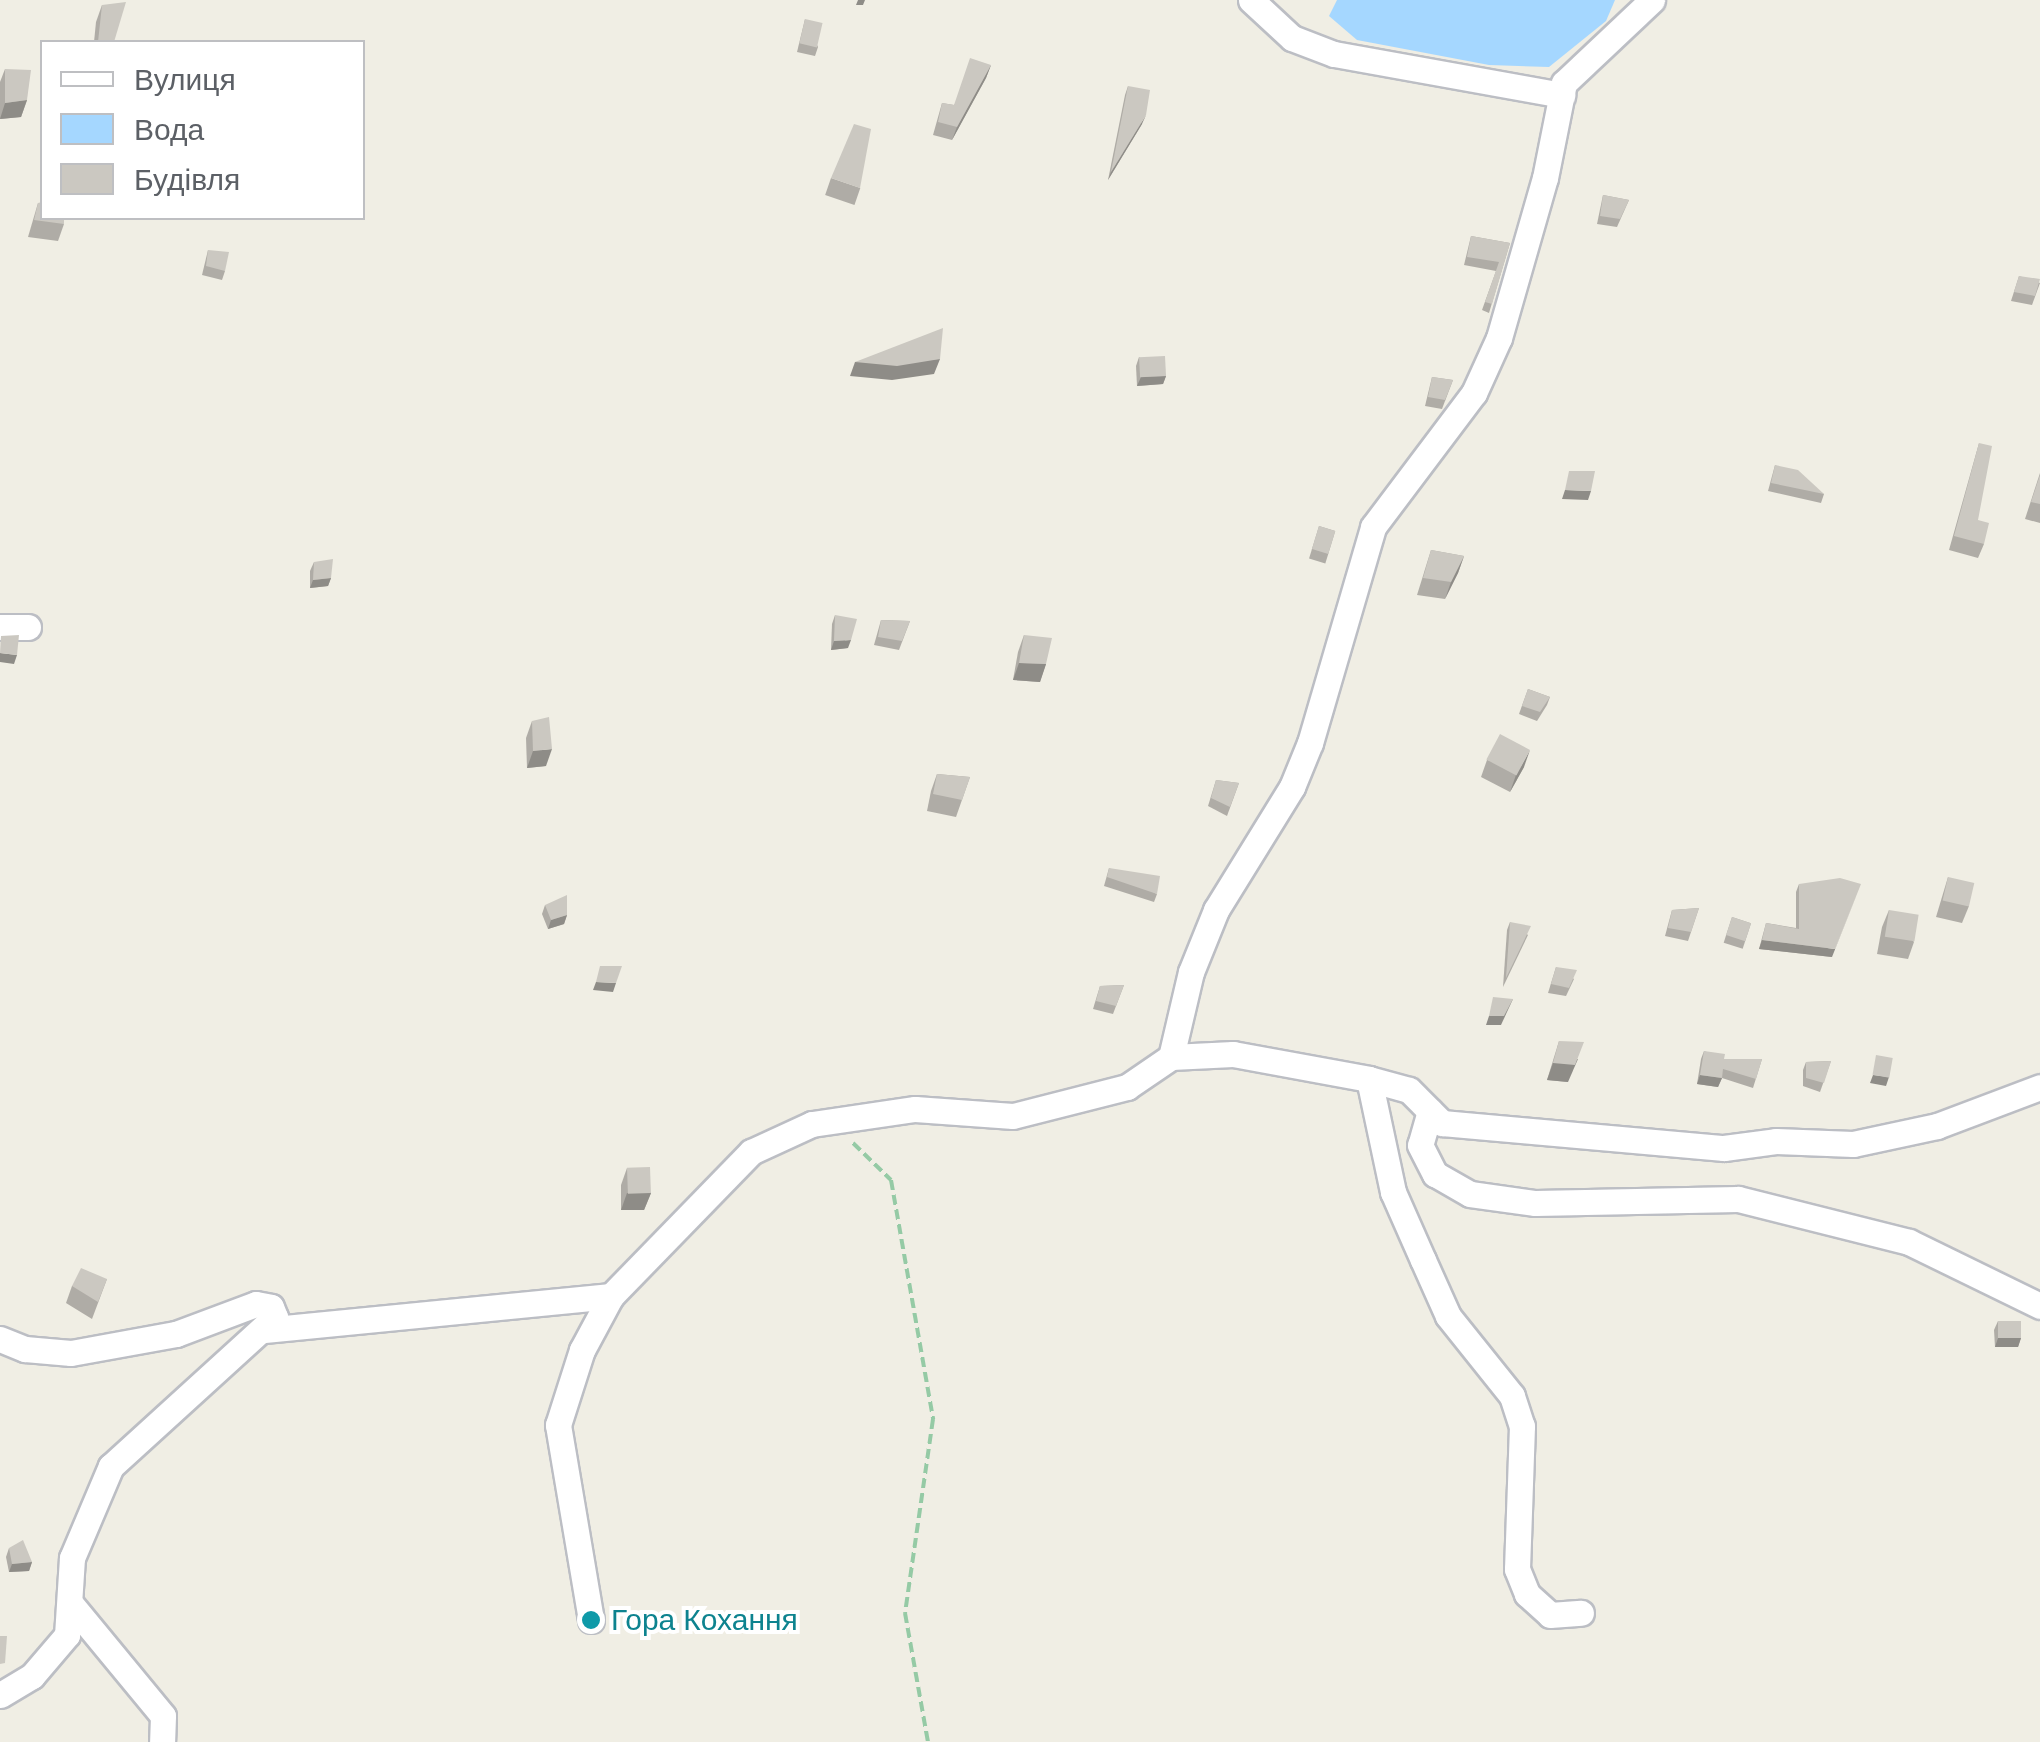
<!DOCTYPE html>
<html>
<head>
<meta charset="utf-8">
<style>
	body { margin:0 }
	#map { position:relative; width:2040px; height:1742px; overflow:hidden; background:#f0eee4; font-family:"DM Sans",sans-serif }
	div>[style] { position:absolute }
	.water>* { inset:0; background:#a5d7ff }
	.path>* { height:4px; margin-top:-2px; transform-origin:0; background:repeating-linear-gradient(90deg,#95caa5 0 10px,transparent 0 15px) }
	.roads { filter:drop-shadow(2px 0 #bcbec4) drop-shadow(-2px 0 #bcbec4) drop-shadow(0 2px #bcbec4) drop-shadow(0 -2px #bcbec4) }
	.minor>* { height:25px; margin:-12.5px; padding:0 12.5px; transform-origin:12.5px; border-radius:12.5px; background:#fff }
	.wall>* { inset:0; background:#afaca6; transform-origin:0 0 }
	.shaded-wall>* { inset:0; background:#8e8c87 }
	.building>* { inset:0; background:#cbc8c1; transform-origin:0 0 }
	.dots>* { width:28px; height:28px; translate:-50% -50%; box-sizing:border-box; border:5px solid #fff; border-radius:50% }
	span { translate:-50% -50%; white-space:nowrap; text-align:center; line-height:1.15; -webkit-text-stroke:8px #fff; paint-order:stroke }
	.culture-label { font-size:30px; color:#0d838f }
	.left { translate:0 -50%; text-align:left }
	.legend { position:absolute; left:40px; top:40px; width:325px; height:180px; box-sizing:border-box; background:#fff; border:2px solid #bebfc2; margin:0; padding:12px 18px; list-style:none; font-size:30px; color:#5c6066 }
	.legend li { display:flex; align-items:center; gap:20px; height:50px }
	.legend b { width:50px; border:2px solid #bebfc2 }
</style>
</head>
<body>
<div id="map">
	<div class="water">
		<div style="clip-path:polygon(1337px 0,1615px 0,1606px 21px,1549px 67px,1489px 65px,1357px 40px,1329px 16px)"></div>
	</div>
	<div class="path">
		<div style="left:853px;top:1143px;width:53px;rotate:44.2deg"></div>
		<div style="left:891px;top:1180px;width:243px;rotate:80deg"></div>
		<div style="left:933px;top:1419px;width:196px;rotate:98.2deg"></div>
		<div style="left:905px;top:1613px;width:131px;rotate:79.9deg"></div>
	</div>
	<div class="roads">
		<div class="minor">
			<div style="left:1251px;top:0;width:56px;rotate:42.8deg"></div>
			<div style="left:1292px;top:38px;width:45px;rotate:20.9deg"></div>
			<div style="left:1334px;top:54px;width:232px;rotate:10.2deg"></div>
			<div style="left:0;top:627px;width:28px"></div>
			<div style="left:1171px;top:1057px;width:87px;rotate:-76.8deg"></div>
			<div style="left:1191px;top:972px;width:67px;rotate:-68deg"></div>
			<div style="left:1216px;top:910px;width:145px;rotate:-58.3deg"></div>
			<div style="left:1292px;top:787px;width:48px;rotate:-67.8deg"></div>
			<div style="left:1310px;top:743px;width:225px;rotate:-73.7deg"></div>
			<div style="left:1373px;top:527px;width:168px;rotate:-53deg"></div>
			<div style="left:1474px;top:393px;width:60px;rotate:-65.6deg"></div>
			<div style="left:1499px;top:338px;width:166px;rotate:-74deg"></div>
			<div style="left:1545px;top:178px;width:97px;rotate:-78.7deg"></div>
			<div style="left:1564px;top:83px;width:121px;rotate:-43.3deg"></div>
			<div style="left:1369px;top:1079px;width:116px;rotate:78deg"></div>
			<div style="left:1393px;top:1192px;width:74px;rotate:66.2deg"></div>
			<div style="left:1423px;top:1260px;width:61px;rotate:65.9deg"></div>
			<div style="left:1448px;top:1316px;width:102px;rotate:51.3deg"></div>
			<div style="left:1512px;top:1396px;width:32px;rotate:72deg"></div>
			<div style="left:1522px;top:1426px;width:143px;rotate:92deg"></div>
			<div style="left:1517px;top:1569px;width:27px;rotate:68deg"></div>
			<div style="left:1527px;top:1594px;width:31px;rotate:42deg"></div>
			<div style="left:1550px;top:1615px;width:31px;rotate:-4deg"></div>
			<div style="left:1430px;top:1111px;width:35px;rotate:106deg"></div>
			<div style="left:1420px;top:1145px;width:33px;rotate:63deg"></div>
			<div style="left:1435px;top:1174px;width:40px;rotate:29.7deg"></div>
			<div style="left:1470px;top:1194px;width:66px;rotate:7.9deg"></div>
			<div style="left:1535px;top:1203px;width:203px;rotate:-1.1deg"></div>
			<div style="left:1738px;top:1199px;width:176px;rotate:14.1deg"></div>
			<div style="left:1909px;top:1242px;width:146px;rotate:26deg"></div>
			<div style="left:264px;top:1330px;width:349px;rotate:-5.6deg"></div>
			<div style="left:611px;top:1296px;width:201px;rotate:-45.8deg"></div>
			<div style="left:751px;top:1152px;width:67px;rotate:-24.7deg"></div>
			<div style="left:812px;top:1124px;width:104px;rotate:-8.3deg"></div>
			<div style="left:915px;top:1109px;width:98px;rotate:4.1deg"></div>
			<div style="left:1013px;top:1116px;width:118px;rotate:-14.3deg"></div>
			<div style="left:1127px;top:1087px;width:53px;rotate:-34.3deg"></div>
			<div style="left:1171px;top:1057px;width:62px;rotate:-2.8deg"></div>
			<div style="left:1233px;top:1054px;width:138px;rotate:10.4deg"></div>
			<div style="left:1369px;top:1079px;width:41px;rotate:15.4deg"></div>
			<div style="left:1409px;top:1090px;width:47px;rotate:45deg"></div>
			<div style="left:1442px;top:1123px;width:283px;rotate:5.1deg"></div>
			<div style="left:1724px;top:1148px;width:52px;rotate:-7.7deg"></div>
			<div style="left:1776px;top:1141px;width:77px;rotate:2.2deg"></div>
			<div style="left:1853px;top:1144px;width:86px;rotate:-12.1deg"></div>
			<div style="left:1937px;top:1126px;width:110px;rotate:-20.7deg"></div>
			<div style="left:0;top:1339px;width:27px;rotate:22deg"></div>
			<div style="left:25px;top:1349px;width:46px;rotate:5deg"></div>
			<div style="left:71px;top:1353px;width:107px;rotate:-10.3deg"></div>
			<div style="left:176px;top:1334px;width:85px;rotate:-20.6deg"></div>
			<div style="left:256px;top:1304px;width:15px;rotate:11deg"></div>
			<div style="left:271px;top:1307px;width:11px;rotate:68deg"></div>
			<div style="left:275px;top:1317px;width:222px;rotate:137.7deg"></div>
			<div style="left:111px;top:1466px;width:100px;rotate:113deg"></div>
			<div style="left:72px;top:1558px;width:77px;rotate:93.7deg"></div>
			<div style="left:67px;top:1635px;width:54px;rotate:130.5deg"></div>
			<div style="left:32px;top:1676px;width:37px;rotate:149deg"></div>
			<div style="left:70px;top:1603px;width:146px;rotate:50.5deg"></div>
			<div style="left:163px;top:1716px;width:26px;rotate:92deg"></div>
			<div style="left:591px;top:1620px;width:198px;rotate:-99.6deg"></div>
			<div style="left:558px;top:1425px;width:79px;rotate:-72.3deg"></div>
			<div style="left:582px;top:1350px;width:61px;rotate:-61.8deg"></div>
		</div>
	</div>
	<div class="wall">
		<div style="clip-path:polygon(102px 5px,114px 42px,94px 42px,96px 22px)"></div>
		<div style="clip-path:polygon(805px 19px,818px 47px,815px 56px,797px 52px)"></div>
		<div style="clip-path:polygon(991px 65px,986px 78px,952px 140px,933px 135px,942px 103px,954px 105px)"></div>
		<div style="clip-path:polygon(5px 69px,27px 100px,21px 117px,0 119px,0 82px)"></div>
		<div style="clip-path:polygon(1128px 86px,1142px 124px,1108px 180px,1125px 95px)"></div>
		<div style="left:831px;top:178px;width:31px;height:18px;rotate:19deg"></div>
		<div style="clip-path:polygon(1603px 195px,1629px 200px,1617px 227px,1597px 224px)"></div>
		<div style="clip-path:polygon(38px 203px,64px 224px,58px 241px,28px 237px)"></div>
		<div style="clip-path:polygon(1471px 236px,1510px 243px,1489px 313px,1482px 310px,1496px 271px,1464px 265px)"></div>
		<div style="clip-path:polygon(208px 250px,225px 271px,222px 280px,202px 275px)"></div>
		<div style="clip-path:polygon(2019px 276px,2040px 283px,2032px 305px,2011px 301px)"></div>
		<div style="clip-path:polygon(1139px 357px,1166px 376px,1163px 384px,1137px 386px,1136px 366px)"></div>
		<div style="clip-path:polygon(1432px 377px,1453px 380px,1442px 409px,1425px 406px)"></div>
		<div style="clip-path:polygon(1979px 443px,1978px 520px,1984px 544px,1978px 558px,1949px 550px)"></div>
		<div style="clip-path:polygon(1775px 465px,1824px 494px,1821px 503px,1768px 491px)"></div>
		<div style="clip-path:polygon(2040px 473px,2040px 523px,2025px 519px)"></div>
		<div style="left:1319px;top:526px;width:17px;height:34px;rotate:17deg"></div>
		<div style="clip-path:polygon(1431px 550px,1464px 556px,1458px 573px,1445px 599px,1417px 595px)"></div>
		<div style="clip-path:polygon(314px 562px,331px 578px,328px 586px,310px 588px,310px 571px)"></div>
		<div style="clip-path:polygon(835px 615px,848px 648px,831px 650px,832px 624px)"></div>
		<div style="clip-path:polygon(881px 620px,910px 621px,899px 650px,874px 645px)"></div>
		<div style="clip-path:polygon(1024px 635px,1046px 664px,1040px 682px,1013px 680px,1018px 652px)"></div>
		<div style="clip-path:polygon(1528px 689px,1550px 697px,1547px 705px,1537px 721px,1519px 714px)"></div>
		<div style="clip-path:polygon(532px 721px,546px 766px,527px 768px,526px 738px)"></div>
		<div style="clip-path:polygon(1487px 760px,1524px 767px,1510px 792px,1481px 777px)"></div>
		<div style="clip-path:polygon(937px 774px,970px 777px,956px 817px,927px 811px,931px 791px)"></div>
		<div style="clip-path:polygon(1216px 780px,1239px 783px,1227px 816px,1208px 806px)"></div>
		<div style="clip-path:polygon(1109px 868px,1157px 894px,1154px 902px,1104px 886px)"></div>
		<div style="clip-path:polygon(1948px 877px,1969px 906px,1962px 923px,1936px 917px)"></div>
		<div style="clip-path:polygon(1799px 884px,1832px 957px,1759px 949px,1766px 923px,1796px 928px,1796px 892px)"></div>
		<div style="clip-path:polygon(545px 905px,567px 915px,564px 924px,548px 929px,542px 914px)"></div>
		<div style="clip-path:polygon(1699px 908px,1688px 941px,1665px 936px,1672px 910px)"></div>
		<div style="clip-path:polygon(1889px 910px,1914px 942px,1908px 959px,1877px 954px,1882px 927px)"></div>
		<div style="left:1732px;top:917px;width:20px;height:27px;rotate:18deg"></div>
		<div style="clip-path:polygon(1510px 922px,1528px 935px,1503px 987px,1507px 930px)"></div>
		<div style="clip-path:polygon(1556px 967px,1574px 979px,1566px 996px,1548px 993px)"></div>
		<div style="clip-path:polygon(1124px 985px,1113px 1014px,1093px 1009px,1100px 986px)"></div>
		<div style="clip-path:polygon(1559px 1041px,1568px 1082px,1547px 1080px)"></div>
		<div style="clip-path:polygon(1704px 1051px,1724px 1059px,1762px 1059px,1753px 1088px,1722px 1078px,1718px 1087px,1697px 1084px,1701px 1059px)"></div>
		<div style="clip-path:polygon(1831px 1061px,1820px 1092px,1803px 1086px,1803px 1070px,1806px 1062px)"></div>
		<div style="clip-path:polygon(627px 1168px,651px 1193px,644px 1210px,621px 1210px,621px 1185px)"></div>
		<div style="clip-path:polygon(107px 1279px,92px 1319px,66px 1303px,72px 1286px)"></div>
		<div style="clip-path:polygon(1998px 1321px,2021px 1338px,2018px 1347px,1995px 1347px,1994px 1330px)"></div>
		<div style="clip-path:polygon(9px 1548px,32px 1562px,29px 1571px,9px 1572px,6px 1557px)"></div>
	</div>
	<div class="shaded-wall">
		<div style="clip-path:polygon(858px 0,865px 0,863px 5px,856px 5px)"></div>
		<div style="clip-path:polygon(991px 65px,986px 78px,952px 140px,957px 127px)"></div>
		<div style="clip-path:polygon(27px 100px,21px 117px,0 119px,5px 103px)"></div>
		<div style="clip-path:polygon(1146px 115px,1142px 124px,1108px 180px,1111px 172px)"></div>
		<div style="clip-path:polygon(940px 359px,934px 374px,892px 380px,850px 376px,855px 362px)"></div>
		<div style="clip-path:polygon(1166px 376px,1163px 384px,1137px 386px,1141px 377px)"></div>
		<div style="clip-path:polygon(1565px 490px,1591px 491px,1588px 500px,1562px 499px)"></div>
		<div style="clip-path:polygon(1464px 556px,1458px 573px,1445px 599px,1451px 582px)"></div>
		<div style="clip-path:polygon(331px 578px,328px 586px,310px 588px,313px 580px)"></div>
		<div style="clip-path:polygon(851px 640px,848px 648px,831px 650px,834px 641px)"></div>
		<div style="clip-path:polygon(0 653px,17px 655px,14px 664px,0 662px)"></div>
		<div style="clip-path:polygon(1019px 663px,1046px 664px,1040px 682px,1013px 680px)"></div>
		<div style="clip-path:polygon(552px 749px,546px 766px,527px 768px,533px 751px)"></div>
		<div style="clip-path:polygon(1530px 750px,1524px 767px,1510px 792px,1516px 775px)"></div>
		<div style="clip-path:polygon(1861px 884px,1832px 957px,1759px 949px,1762px 940px,1835px 949px)"></div>
		<div style="clip-path:polygon(567px 915px,564px 924px,548px 929px,551px 920px)"></div>
		<div style="clip-path:polygon(596px 982px,616px 983px,613px 992px,593px 990px)"></div>
		<div style="clip-path:polygon(1513px 999px,1501px 1025px,1486px 1025px,1489px 1016px)"></div>
		<div style="clip-path:polygon(1578px 1059px,1568px 1082px,1547px 1080px,1553px 1063px)"></div>
		<div style="clip-path:polygon(1700px 1075px,1722px 1078px,1718px 1087px,1697px 1084px)"></div>
		<div style="clip-path:polygon(1873px 1075px,1889px 1077px,1886px 1086px,1870px 1083px)"></div>
		<div style="clip-path:polygon(627px 1193px,651px 1193px,644px 1210px,621px 1210px)"></div>
		<div style="clip-path:polygon(1998px 1338px,2021px 1338px,2018px 1347px,1995px 1347px)"></div>
		<div style="clip-path:polygon(32px 1562px,29px 1571px,9px 1572px,12px 1564px)"></div>
	</div>
	<div class="building">
		<div style="clip-path:polygon(126px 2px,114px 42px,98px 42px,102px 5px)"></div>
		<div style="left:805px;top:19px;width:18px;height:25px;rotate:13deg"></div>
		<div style="clip-path:polygon(970px 58px,991px 65px,957px 127px,938px 122px,942px 103px,954px 105px)"></div>
		<div style="clip-path:polygon(5px 69px,31px 70px,27px 100px,5px 103px)"></div>
		<div style="clip-path:polygon(1128px 86px,1150px 90px,1146px 115px,1111px 172px)"></div>
		<div style="clip-path:polygon(854px 124px,871px 129px,860px 188px,831px 178px)"></div>
		<div style="clip-path:polygon(1603px 195px,1629px 200px,1620px 219px,1600px 216px)"></div>
		<div style="clip-path:polygon(42px 202px,42px 218px,64px 218px,64px 224px,34px 220px,38px 203px)"></div>
		<div style="clip-path:polygon(1471px 236px,1510px 243px,1492px 304px,1485px 302px,1499px 262px,1467px 257px)"></div>
		<div style="clip-path:polygon(208px 250px,229px 252px,225px 271px,206px 266px)"></div>
		<div style="clip-path:polygon(2019px 276px,2040px 279px,2035px 296px,2014px 292px)"></div>
		<div style="clip-path:polygon(943px 328px,940px 359px,897px 366px,855px 362px)"></div>
		<div style="left:1165px;top:356px;width:20px;height:26px;rotate:87deg"></div>
		<div style="clip-path:polygon(1432px 377px,1453px 380px,1445px 400px,1428px 397px)"></div>
		<div style="clip-path:polygon(1979px 443px,1992px 446px,1978px 520px,1989px 523px,1984px 544px,1954px 536px)"></div>
		<div style="clip-path:polygon(1775px 465px,1798px 470px,1824px 494px,1771px 483px)"></div>
		<div style="clip-path:polygon(1569px 471px,1595px 471px,1591px 491px,1565px 490px)"></div>
		<div style="clip-path:polygon(2040px 475px,2040px 504px,2031px 502px)"></div>
		<div style="left:1319px;top:526px;width:17px;height:24px;rotate:17deg"></div>
		<div style="clip-path:polygon(1431px 550px,1464px 556px,1451px 582px,1423px 578px)"></div>
		<div style="clip-path:polygon(333px 559px,331px 578px,313px 580px,314px 562px)"></div>
		<div style="clip-path:polygon(835px 615px,857px 619px,851px 640px,834px 641px)"></div>
		<div style="clip-path:polygon(881px 620px,910px 621px,902px 641px,878px 637px)"></div>
		<div style="clip-path:polygon(19px 635px,17px 655px,0 653px,1px 636px)"></div>
		<div style="clip-path:polygon(1024px 635px,1052px 638px,1046px 664px,1019px 663px)"></div>
		<div style="clip-path:polygon(1528px 689px,1550px 697px,1540px 712px,1522px 706px)"></div>
		<div style="clip-path:polygon(549px 717px,552px 749px,533px 751px,532px 721px)"></div>
		<div style="left:1500px;top:734px;width:34px;height:29px;rotate:28deg"></div>
		<div style="clip-path:polygon(937px 774px,970px 777px,962px 800px,933px 794px)"></div>
		<div style="clip-path:polygon(1216px 780px,1239px 783px,1230px 807px,1211px 798px)"></div>
		<div style="clip-path:polygon(1109px 868px,1160px 876px,1157px 894px,1107px 877px)"></div>
		<div style="left:1948px;top:877px;width:27px;height:24px;rotate:13deg"></div>
		<div style="clip-path:polygon(1840px 878px,1861px 884px,1835px 949px,1762px 940px,1766px 923px,1799px 929px,1799px 884px)"></div>
		<div style="clip-path:polygon(567px 895px,567px 915px,551px 920px,545px 905px)"></div>
		<div style="clip-path:polygon(1699px 908px,1691px 932px,1668px 928px,1672px 910px)"></div>
		<div style="left:1889px;top:910px;width:30px;height:27px;rotate:9deg"></div>
		<div style="left:1732px;top:917px;width:20px;height:19px;rotate:18deg"></div>
		<div style="clip-path:polygon(1510px 922px,1531px 926px,1506px 978px)"></div>
		<div style="clip-path:polygon(600px 966px,622px 966px,616px 983px,596px 982px)"></div>
		<div style="clip-path:polygon(1556px 967px,1577px 970px,1569px 988px,1551px 984px)"></div>
		<div style="clip-path:polygon(1124px 985px,1116px 1006px,1096px 1001px,1100px 986px)"></div>
		<div style="clip-path:polygon(1493px 997px,1513px 999px,1504px 1016px,1489px 1016px)"></div>
		<div style="clip-path:polygon(1559px 1041px,1584px 1042px,1575px 1065px,1553px 1063px)"></div>
		<div style="clip-path:polygon(1704px 1051px,1725px 1054px,1724px 1059px,1762px 1059px,1756px 1079px,1723px 1069px,1722px 1078px,1700px 1075px)"></div>
		<div style="left:1876px;top:1055px;width:17px;height:20px;rotate:10deg"></div>
		<div style="clip-path:polygon(1831px 1061px,1824px 1083px,1806px 1078px,1806px 1062px)"></div>
		<div style="left:650px;top:1167px;width:26px;height:23px;rotate:88deg"></div>
		<div style="clip-path:polygon(81px 1268px,107px 1279px,98px 1302px,72px 1286px)"></div>
		<div style="left:1998px;top:1321px;width:23px;height:17px"></div>
		<div style="clip-path:polygon(23px 1540px,32px 1562px,12px 1564px,9px 1548px)"></div>
		<div style="clip-path:polygon(0 1636px,7px 1636px,5px 1663px,0 1664px)"></div>
	</div>
	<div class="dots">
		<div style="left:591px;top:1620px;background:#0f9aa8"></div>
	</div>
	<div class="culture-label">
		<span class="left" style="left:611px;top:1620px">Гора Кохання</span>
	</div>
	<ul class="legend">
	<li><b style="height:12px;background:#fff"></b>Вулиця</li>
	<li><b style="height:28px;background:#a5d7ff"></b>Вода</li>
	<li><b style="height:28px;background:#cbc8c1"></b>Будівля</li>
	</ul>
</div>
</body>
</html>
